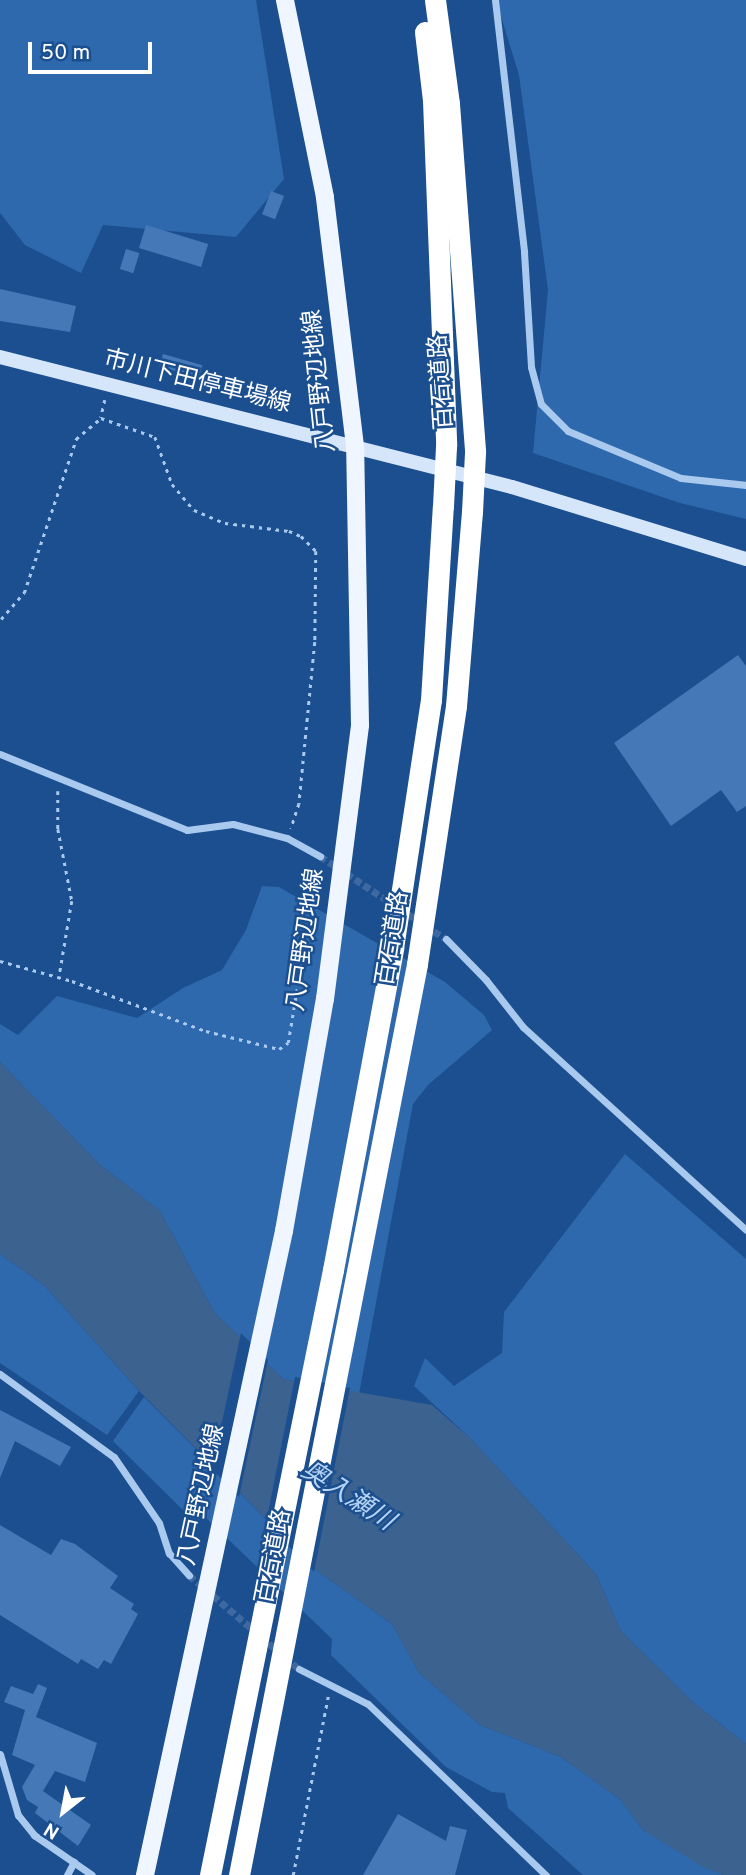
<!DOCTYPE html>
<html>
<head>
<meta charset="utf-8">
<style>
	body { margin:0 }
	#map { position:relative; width:746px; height:1875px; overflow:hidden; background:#1b4f8f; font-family:Overpass,"Noto Sans JP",sans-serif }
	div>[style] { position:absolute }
	.green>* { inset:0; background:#2e69ad }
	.water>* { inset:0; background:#3c6290 }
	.pier>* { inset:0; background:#1b4f8f }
	.building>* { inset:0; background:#4478b7; transform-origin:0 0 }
	.street-tunnel>* { height:7px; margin-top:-3.5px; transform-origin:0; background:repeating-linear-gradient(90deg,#3d69a0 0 7px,transparent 0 10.5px) }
	.path>* { height:2.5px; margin-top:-1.25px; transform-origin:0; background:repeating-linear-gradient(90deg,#a9c9ee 0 3.5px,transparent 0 8.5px) }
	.street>* { height:7px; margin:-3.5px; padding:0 3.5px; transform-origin:3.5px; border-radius:3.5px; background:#a9c9ee }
	.secondary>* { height:14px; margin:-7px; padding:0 7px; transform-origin:7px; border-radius:7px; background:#d6e6fa }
	.primary>* { height:18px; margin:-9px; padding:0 9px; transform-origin:9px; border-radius:9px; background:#f0f6ff }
	.highway>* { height:21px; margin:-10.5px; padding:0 10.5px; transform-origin:10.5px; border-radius:10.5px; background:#fff }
	.highway-bridge>* { height:21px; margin:-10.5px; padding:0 10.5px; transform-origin:10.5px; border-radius:10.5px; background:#fff }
	span { translate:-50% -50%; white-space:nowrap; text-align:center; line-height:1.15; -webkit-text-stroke:5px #1b4f8f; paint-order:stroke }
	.street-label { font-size:24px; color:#fff }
	.water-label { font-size:26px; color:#b5d3f5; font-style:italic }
	.north { position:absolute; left:28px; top:1777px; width:70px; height:70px; -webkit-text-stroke:5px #1b4f8f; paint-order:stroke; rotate:211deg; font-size:19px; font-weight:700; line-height:28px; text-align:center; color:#fff }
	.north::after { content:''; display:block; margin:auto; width:24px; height:32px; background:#fff; clip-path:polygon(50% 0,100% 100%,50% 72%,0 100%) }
	.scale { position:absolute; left:28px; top:42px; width:124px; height:32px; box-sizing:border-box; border:4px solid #fff; border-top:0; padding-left:9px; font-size:21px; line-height:24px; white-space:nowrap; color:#fff; -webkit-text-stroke:5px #1b4f8f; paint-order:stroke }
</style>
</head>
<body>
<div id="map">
	<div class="green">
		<div style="clip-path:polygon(0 0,256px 0,284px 179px,236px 237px,103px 225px,81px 273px,25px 245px,0 213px)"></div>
		<div style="clip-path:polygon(496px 0,746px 0,746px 519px,680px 503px,533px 453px,548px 290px,519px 75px)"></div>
		<div style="clip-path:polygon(262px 886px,279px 887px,445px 982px,484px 1015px,492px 1030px,428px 1085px,413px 1104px,359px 1394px,283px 1379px,214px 1312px,160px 1211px,99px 1164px,0 1062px,0 1024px,18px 1035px,57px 996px,137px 1018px,183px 988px,222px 970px,246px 930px)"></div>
		<div style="clip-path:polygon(625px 1154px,746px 1259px,746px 1744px,695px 1704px,621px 1631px,596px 1574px,471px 1439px,414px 1386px,425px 1358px,454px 1386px,502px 1353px,504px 1312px)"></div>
		<div style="clip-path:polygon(0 1254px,44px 1285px,139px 1391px,107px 1435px,0 1363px)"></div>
		<div style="clip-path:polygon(144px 1397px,320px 1573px,392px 1624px,419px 1673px,480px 1725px,561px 1757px,621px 1800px,643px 1830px,723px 1875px,583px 1875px,508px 1808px,505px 1793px,492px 1792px,446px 1767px,331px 1655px,332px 1639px,207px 1519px,196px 1523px,113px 1441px)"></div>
	</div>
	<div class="water">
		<div style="clip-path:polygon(0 1062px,99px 1164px,160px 1211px,214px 1312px,283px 1379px,432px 1405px,471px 1439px,596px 1574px,621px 1631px,695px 1704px,746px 1744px,746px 1875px,723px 1875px,701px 1866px,643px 1830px,621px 1800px,561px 1757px,480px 1725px,419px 1673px,392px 1624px,320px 1573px,142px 1394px,44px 1285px,0 1254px)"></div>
	</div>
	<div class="pier">
		<div style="clip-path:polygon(241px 1333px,268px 1360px,239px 1497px,212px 1469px)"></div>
		<div style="clip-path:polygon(295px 1377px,350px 1388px,314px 1572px,266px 1523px)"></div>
	</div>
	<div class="building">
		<div style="left:271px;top:191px;width:14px;height:25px;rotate:21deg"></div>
		<div style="left:146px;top:225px;width:65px;height:24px;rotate:17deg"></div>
		<div style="left:126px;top:249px;width:14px;height:21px;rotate:17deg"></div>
		<div style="clip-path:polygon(0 289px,76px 306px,70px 332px,0 321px)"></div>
		<div style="left:163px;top:354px;width:41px;height:13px;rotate:16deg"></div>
		<div style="clip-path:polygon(738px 655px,746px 666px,746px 806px,737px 812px,721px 790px,671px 826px,614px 743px)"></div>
		<div style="clip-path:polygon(0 1410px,71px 1447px,60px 1466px,15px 1441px,0 1478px)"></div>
		<div style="clip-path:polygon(0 1525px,51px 1555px,61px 1539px,75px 1544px,118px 1576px,110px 1588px,134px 1604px,131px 1609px,138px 1614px,111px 1664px,104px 1660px,98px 1669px,81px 1659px,78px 1664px,0 1615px)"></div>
		<div style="clip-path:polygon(38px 1684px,47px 1688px,36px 1717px,97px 1743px,85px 1782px,55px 1771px,43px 1791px,91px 1825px,78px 1846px,35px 1813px,38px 1807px,27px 1800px,22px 1787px,35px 1765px,12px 1755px,25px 1710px,4px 1702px,11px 1686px,33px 1694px)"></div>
		<div style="clip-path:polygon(398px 1814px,446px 1841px,450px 1826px,467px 1830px,455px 1875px,363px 1875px)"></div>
	</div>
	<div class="street-tunnel">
		<div style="left:320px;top:856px;width:151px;rotate:33.4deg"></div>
		<div style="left:189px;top:1575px;width:145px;rotate:40.5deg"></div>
	</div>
	<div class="path">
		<div style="left:105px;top:400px;width:18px;rotate:103deg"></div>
		<div style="left:101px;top:418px;width:57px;rotate:19.4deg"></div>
		<div style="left:155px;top:437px;width:50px;rotate:70.1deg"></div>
		<div style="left:172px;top:484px;width:34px;rotate:50deg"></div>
		<div style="left:194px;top:510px;width:34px;rotate:23deg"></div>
		<div style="left:225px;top:523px;width:64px;rotate:7.1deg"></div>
		<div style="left:289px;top:531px;width:13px;rotate:23deg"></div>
		<div style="left:301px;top:536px;width:21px;rotate:45deg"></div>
		<div style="left:316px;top:551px;width:91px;rotate:90.6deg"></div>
		<div style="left:315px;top:642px;width:163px;rotate:95.6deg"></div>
		<div style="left:299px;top:804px;width:26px;rotate:108deg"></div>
		<div style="left:1px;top:619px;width:35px;rotate:-49deg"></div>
		<div style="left:24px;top:593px;width:163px;rotate:-71.3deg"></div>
		<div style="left:76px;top:439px;width:33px;rotate:-40deg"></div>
		<div style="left:58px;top:791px;width:38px;rotate:90deg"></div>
		<div style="left:58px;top:829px;width:73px;rotate:79deg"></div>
		<div style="left:72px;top:901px;width:78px;rotate:99.6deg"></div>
		<div style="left:0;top:961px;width:75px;rotate:15.5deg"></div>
		<div style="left:72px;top:981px;width:143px;rotate:20.5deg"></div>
		<div style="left:206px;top:1031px;width:75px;rotate:13.9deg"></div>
		<div style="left:279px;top:1049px;width:11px;rotate:-34deg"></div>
		<div style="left:288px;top:1043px;width:104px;rotate:-80.6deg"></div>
		<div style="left:293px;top:1875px;width:182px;rotate:-78.9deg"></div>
	</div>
	<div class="street">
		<div style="left:495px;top:0;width:254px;rotate:83.4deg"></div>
		<div style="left:524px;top:252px;width:115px;rotate:86.5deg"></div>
		<div style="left:531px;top:367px;width:38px;rotate:75deg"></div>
		<div style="left:541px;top:404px;width:38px;rotate:45deg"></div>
		<div style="left:568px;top:431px;width:122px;rotate:22.6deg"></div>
		<div style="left:681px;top:478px;width:65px;rotate:6.1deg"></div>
		<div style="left:0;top:754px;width:202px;rotate:22.1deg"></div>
		<div style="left:187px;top:830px;width:46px;rotate:-7.4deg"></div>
		<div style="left:233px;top:824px;width:56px;rotate:14.5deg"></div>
		<div style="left:287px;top:838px;width:38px;rotate:29deg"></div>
		<div style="left:446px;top:939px;width:57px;rotate:45.7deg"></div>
		<div style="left:486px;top:980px;width:60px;rotate:51.8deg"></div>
		<div style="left:523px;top:1027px;width:302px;rotate:42.3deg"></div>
		<div style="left:0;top:1374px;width:141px;rotate:36.1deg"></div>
		<div style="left:114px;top:1457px;width:80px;rotate:55.7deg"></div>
		<div style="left:159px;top:1523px;width:32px;rotate:72deg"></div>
		<div style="left:169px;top:1553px;width:30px;rotate:48deg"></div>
		<div style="left:299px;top:1669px;width:77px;rotate:26.9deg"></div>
		<div style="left:368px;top:1704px;width:247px;rotate:43.9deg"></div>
		<div style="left:0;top:1754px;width:64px;rotate:73.6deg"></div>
		<div style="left:18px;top:1815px;width:26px;rotate:51deg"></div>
		<div style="left:34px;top:1835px;width:70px;rotate:34.6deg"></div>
		<div style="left:67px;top:1875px;width:15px;rotate:-62deg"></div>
	</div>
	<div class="secondary">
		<div style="left:0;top:357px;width:528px;rotate:14.25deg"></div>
		<div style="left:512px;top:487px;width:245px;rotate:17.1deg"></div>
	</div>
	<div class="primary">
		<div style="left:145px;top:1875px;width:659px;rotate:-77.82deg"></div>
		<div style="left:284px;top:1231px;width:236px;rotate:-80deg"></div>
		<div style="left:325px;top:999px;width:276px;rotate:-82.7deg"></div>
		<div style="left:360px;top:725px;width:279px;rotate:-91deg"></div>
		<div style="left:355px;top:446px;width:251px;rotate:-96.9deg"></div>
		<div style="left:325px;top:197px;width:201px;rotate:-101.5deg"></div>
	</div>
	<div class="highway">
		<div style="left:435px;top:0;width:105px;rotate:82.3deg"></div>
		<div style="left:449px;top:104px;width:349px;rotate:85.7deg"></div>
		<div style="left:425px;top:32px;width:68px;rotate:83.3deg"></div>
		<div style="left:433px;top:100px;width:346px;rotate:87.8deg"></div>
		<div style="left:210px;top:1875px;width:617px;rotate:-78.51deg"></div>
		<div style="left:333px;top:1270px;width:328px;rotate:-79.4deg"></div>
		<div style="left:393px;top:948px;width:251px;rotate:-81.3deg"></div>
		<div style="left:431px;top:700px;width:194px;rotate:-86.5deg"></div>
		<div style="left:239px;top:1875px;width:928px;rotate:-78.94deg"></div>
		<div style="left:417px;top:964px;width:261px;rotate:-81.4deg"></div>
		<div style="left:456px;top:706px;width:195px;rotate:-85.3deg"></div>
	</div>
	<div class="highway-bridge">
		<div style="left:443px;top:506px;width:60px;rotate:-87.1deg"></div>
		<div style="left:472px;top:512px;width:60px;rotate:-87.1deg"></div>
	</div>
	<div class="street-label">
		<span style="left:321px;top:381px;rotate:-96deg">八戸野辺地線</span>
		<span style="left:443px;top:382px;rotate:-94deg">百石道路</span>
		<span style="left:197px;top:383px;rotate:14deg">市川下田停車場線</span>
		<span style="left:394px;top:939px;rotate:-81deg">百石道路</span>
		<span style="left:307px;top:940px;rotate:-82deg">八戸野辺地線</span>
		<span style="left:203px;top:1495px;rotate:-78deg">八戸野辺地線</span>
		<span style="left:275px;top:1557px;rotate:-79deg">百石道路</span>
	</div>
	<div class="water-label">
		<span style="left:347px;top:1497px;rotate:33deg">奥入瀬川</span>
	</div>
	<div class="north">N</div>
	<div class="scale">50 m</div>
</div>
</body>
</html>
